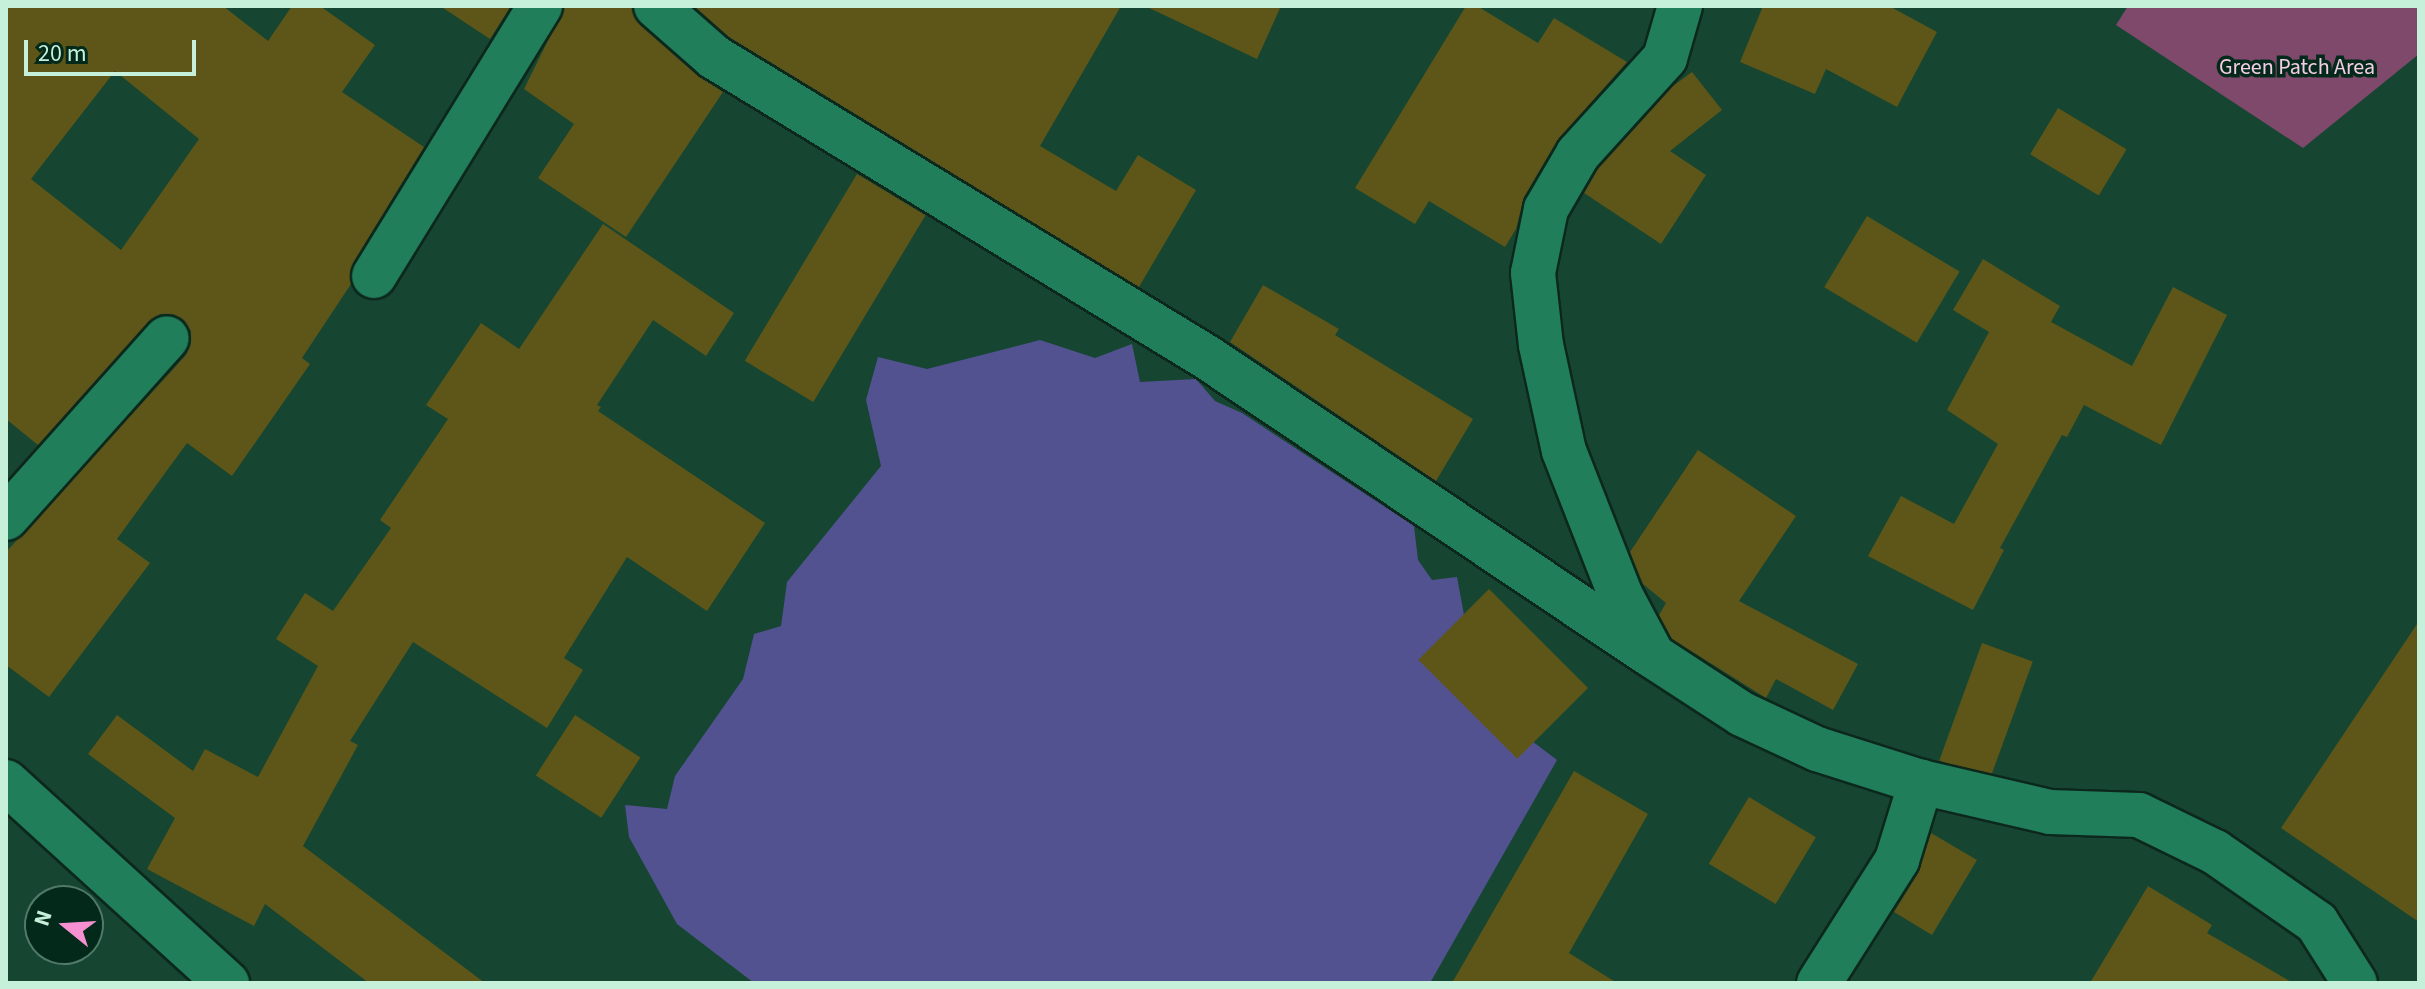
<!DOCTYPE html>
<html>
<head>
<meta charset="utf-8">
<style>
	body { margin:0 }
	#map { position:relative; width:2425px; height:989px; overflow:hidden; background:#164531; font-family:"Source Sans 3",sans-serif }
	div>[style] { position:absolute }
	.green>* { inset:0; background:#7f496b }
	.water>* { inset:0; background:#535291 }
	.building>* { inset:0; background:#5d5618; transform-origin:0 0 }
	.roads { filter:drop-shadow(2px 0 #0c281c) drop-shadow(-2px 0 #0c281c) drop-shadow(0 2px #0c281c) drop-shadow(0 -2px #0c281c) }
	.minor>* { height:44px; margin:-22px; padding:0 22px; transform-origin:22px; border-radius:22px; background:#217e5a }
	span { translate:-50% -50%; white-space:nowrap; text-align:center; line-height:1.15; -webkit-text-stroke:7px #03291b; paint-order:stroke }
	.park-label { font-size:22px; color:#f4cde3 }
	.frame { position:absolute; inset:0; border:8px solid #c6f0da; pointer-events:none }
	.north { position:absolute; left:24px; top:885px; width:80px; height:80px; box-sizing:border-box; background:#03291b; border:2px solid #517967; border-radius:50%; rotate:288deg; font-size:22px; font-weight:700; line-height:32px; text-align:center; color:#c6f0da }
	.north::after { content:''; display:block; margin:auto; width:28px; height:36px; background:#f690d0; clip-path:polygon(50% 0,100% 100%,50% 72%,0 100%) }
	.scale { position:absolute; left:24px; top:40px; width:172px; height:36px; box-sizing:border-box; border:4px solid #c6f0da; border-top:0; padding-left:10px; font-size:24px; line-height:28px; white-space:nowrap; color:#c6f0da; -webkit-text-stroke:6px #03291b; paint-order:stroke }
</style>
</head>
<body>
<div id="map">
	<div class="green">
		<div style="clip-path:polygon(2128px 6px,2419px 6px,2419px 54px,2303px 148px,2116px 25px)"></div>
	</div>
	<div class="water">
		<div style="clip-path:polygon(1040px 340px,1095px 358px,1132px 344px,1140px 382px,1196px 379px,1215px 401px,1242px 413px,1414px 526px,1418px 560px,1432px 580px,1457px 577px,1464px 615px,1439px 671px,1557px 760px,1430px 983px,754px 983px,677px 924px,629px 837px,625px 805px,667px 809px,675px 776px,743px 679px,754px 634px,781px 626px,787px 582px,881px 466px,866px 400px,878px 357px,927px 369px)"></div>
	</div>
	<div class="building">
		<div style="clip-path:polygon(evenodd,6px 6px,223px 6px,268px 41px,292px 6px,320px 6px,375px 45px,342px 92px,424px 147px,353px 263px,351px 284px,302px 358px,310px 364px,232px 476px,187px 443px,117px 539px,150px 563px,49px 697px,6px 665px,6px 552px,186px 355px,191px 344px,191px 331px,184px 320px,173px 314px,160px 314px,149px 321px,38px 445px,6px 419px,6px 6px,115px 71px,199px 139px,121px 250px,31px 179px,115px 71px)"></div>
		<div style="clip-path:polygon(440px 6px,511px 6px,490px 39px)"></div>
		<div style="clip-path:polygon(565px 6px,632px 6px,640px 25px,698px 76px,723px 92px,626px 237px,538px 178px,574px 124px,524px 89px)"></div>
		<div style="clip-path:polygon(694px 6px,1121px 6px,1040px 146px,1116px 191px,1138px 155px,1196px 190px,1139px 287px,729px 37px)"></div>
		<div style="clip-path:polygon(1145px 6px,1281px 6px,1257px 59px)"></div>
		<div style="clip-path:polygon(1466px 6px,1477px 6px,1538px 43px,1554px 18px,1627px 62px,1557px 141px,1524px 197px,1516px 229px,1505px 247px,1429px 201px,1415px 224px,1355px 188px)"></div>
		<div style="clip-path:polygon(1763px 6px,1889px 6px,1937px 32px,1897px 107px,1826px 69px,1815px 94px,1740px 62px)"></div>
		<div style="clip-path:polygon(1692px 72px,1722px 110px,1670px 151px,1706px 175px,1661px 244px,1584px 193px,1598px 169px,1673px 86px)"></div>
		<div style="left:2058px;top:108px;width:80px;height:54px;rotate:31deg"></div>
		<div style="left:857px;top:174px;width:80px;height:218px;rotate:31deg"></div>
		<div style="left:1867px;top:216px;width:108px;height:83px;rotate:31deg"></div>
		<div style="clip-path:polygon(603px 224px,734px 313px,706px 356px,653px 320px,597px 405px,601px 407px,598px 411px,765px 523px,707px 611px,627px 557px,564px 658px,583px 670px,547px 728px,413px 642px,350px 741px,358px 745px,303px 846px,485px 983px,369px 983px,265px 904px,254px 926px,147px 869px,175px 818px,88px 754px,117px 715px,193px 771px,205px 749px,258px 777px,318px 666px,276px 639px,305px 593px,333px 611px,391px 528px,380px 520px,448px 419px,426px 405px,481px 323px,519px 349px)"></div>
		<div style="clip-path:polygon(1983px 259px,2060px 306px,2051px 322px,2132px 366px,2173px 287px,2227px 315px,2161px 445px,2084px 405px,2067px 437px,2062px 435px,2000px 548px,2004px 550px,1973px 610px,1868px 556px,1901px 496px,1954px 524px,1998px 444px,1947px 410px,1989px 332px,1953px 310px)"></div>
		<div style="clip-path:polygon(1263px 285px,1339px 329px,1335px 335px,1473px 419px,1436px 481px,1230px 342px)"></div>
		<div style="clip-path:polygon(1698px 450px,1796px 516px,1739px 601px,1858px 664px,1833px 710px,1776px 679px,1766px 698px,1672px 639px,1659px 615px,1666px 603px,1643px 584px,1630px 552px)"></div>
		<div style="left:1489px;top:589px;width:140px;height:100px;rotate:45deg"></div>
		<div style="clip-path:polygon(2419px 621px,2419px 922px,2281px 828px)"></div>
		<div style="left:1982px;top:643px;width:54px;height:125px;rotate:20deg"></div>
		<div style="left:575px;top:715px;width:78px;height:72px;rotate:33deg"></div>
		<div style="clip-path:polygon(1574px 771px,1648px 814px,1569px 953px,1617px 983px,1452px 983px)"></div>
		<div style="left:1749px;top:797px;width:78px;height:78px;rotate:31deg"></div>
		<div style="clip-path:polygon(1931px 833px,1977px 860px,1932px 935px,1894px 912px,1918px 873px)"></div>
		<div style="clip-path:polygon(2148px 886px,2212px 925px,2207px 933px,2293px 983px,2090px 983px)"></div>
	</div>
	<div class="roads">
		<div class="minor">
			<div style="left:656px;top:6px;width:77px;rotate:41.3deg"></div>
			<div style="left:714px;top:57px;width:578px;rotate:31.35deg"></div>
			<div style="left:1208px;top:358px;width:530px;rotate:33.84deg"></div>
			<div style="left:1680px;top:6px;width:54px;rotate:106.1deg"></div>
			<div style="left:1665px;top:58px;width:130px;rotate:132.2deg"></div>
			<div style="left:1578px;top:154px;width:64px;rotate:120.2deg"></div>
			<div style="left:1546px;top:209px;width:65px;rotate:101.5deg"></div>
			<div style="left:1533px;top:273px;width:72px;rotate:83.7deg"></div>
			<div style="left:1541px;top:345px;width:108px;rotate:77.8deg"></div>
			<div style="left:1564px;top:451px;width:154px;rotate:68.6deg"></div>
			<div style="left:1620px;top:594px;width:70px;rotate:62deg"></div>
			<div style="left:1653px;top:656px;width:106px;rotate:33.1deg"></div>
			<div style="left:1742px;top:714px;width:83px;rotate:25deg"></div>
			<div style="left:1817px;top:749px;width:109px;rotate:17.6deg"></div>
			<div style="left:1921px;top:782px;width:132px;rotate:13.1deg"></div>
			<div style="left:2050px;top:812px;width:89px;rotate:1.9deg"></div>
			<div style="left:2139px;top:815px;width:85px;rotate:26deg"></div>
			<div style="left:2215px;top:852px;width:124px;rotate:34.8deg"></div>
			<div style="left:2317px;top:923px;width:71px;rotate:57.7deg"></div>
			<div style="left:374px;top:276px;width:317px;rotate:-58.4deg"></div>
			<div style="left:6px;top:518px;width:241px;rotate:-48.2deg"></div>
			<div style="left:6px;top:782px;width:299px;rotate:42.3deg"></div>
			<div style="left:1819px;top:983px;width:146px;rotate:-57.6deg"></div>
			<div style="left:1897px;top:860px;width:82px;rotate:-72.9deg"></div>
		</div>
	</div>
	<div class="park-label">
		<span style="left:2297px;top:68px">Green Patch Area</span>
	</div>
	<div class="frame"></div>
	<div class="north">N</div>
	<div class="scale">20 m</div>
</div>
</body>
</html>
